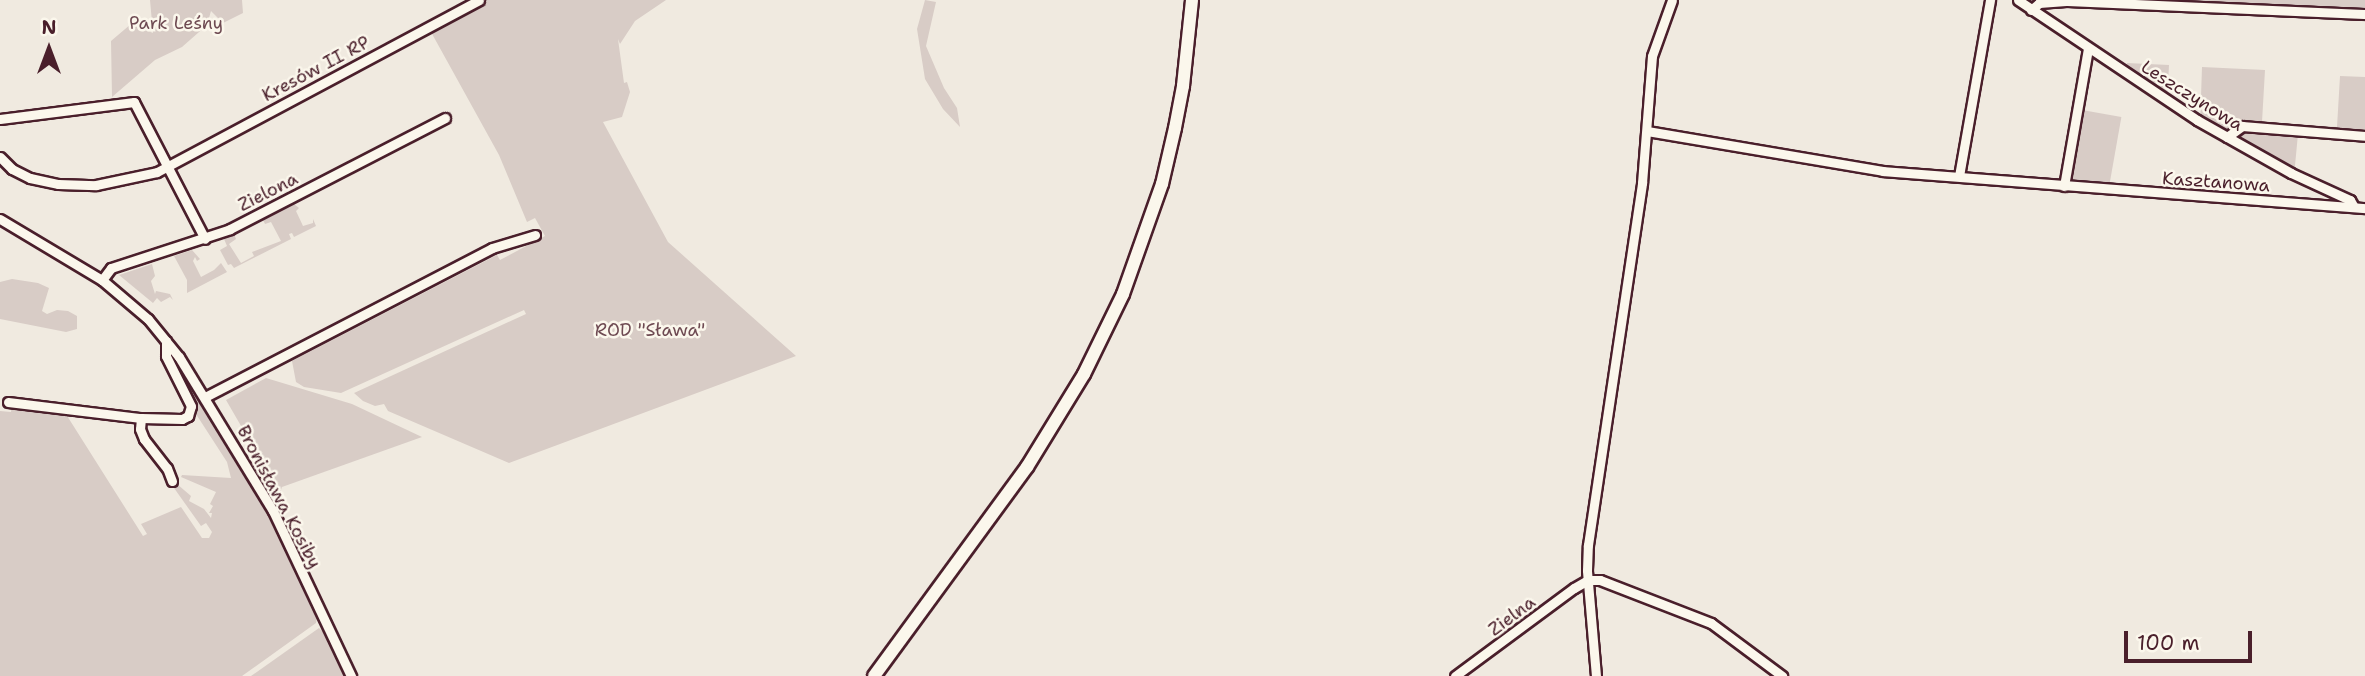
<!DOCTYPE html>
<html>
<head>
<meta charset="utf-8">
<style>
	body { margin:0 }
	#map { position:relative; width:2365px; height:676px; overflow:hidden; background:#f0eae0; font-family:"Shantell Sans",sans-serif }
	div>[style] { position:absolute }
	.green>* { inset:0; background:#d8ccc6; transform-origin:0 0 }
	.roads { filter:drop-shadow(2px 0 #4a1f2b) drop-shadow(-2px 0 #4a1f2b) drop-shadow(0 2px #4a1f2b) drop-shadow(0 -2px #4a1f2b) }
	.minor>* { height:9px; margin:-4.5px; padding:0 4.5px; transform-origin:4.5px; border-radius:4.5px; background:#fbf7ec }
	.major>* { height:12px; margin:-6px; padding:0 6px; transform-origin:6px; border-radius:6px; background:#fbf7ec }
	span { translate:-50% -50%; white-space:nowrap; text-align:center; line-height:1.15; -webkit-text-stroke:5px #fbf7ec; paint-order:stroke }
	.park-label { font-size:18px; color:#6e4a52 }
	.street-label { font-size:18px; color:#4a1f2b }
	.north { position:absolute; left:14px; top:14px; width:70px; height:70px; -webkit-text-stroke:5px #fbf7ec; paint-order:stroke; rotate:0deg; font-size:19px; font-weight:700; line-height:28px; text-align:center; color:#4a1f2b }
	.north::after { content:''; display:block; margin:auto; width:24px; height:32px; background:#4a1f2b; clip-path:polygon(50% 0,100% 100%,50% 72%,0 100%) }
	.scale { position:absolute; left:2124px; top:631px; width:128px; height:32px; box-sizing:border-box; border:4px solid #4a1f2b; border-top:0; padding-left:9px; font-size:21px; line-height:24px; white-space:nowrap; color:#4a1f2b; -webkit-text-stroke:5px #fbf7ec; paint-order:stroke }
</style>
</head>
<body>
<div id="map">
	<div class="green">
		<div style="clip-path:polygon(150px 0,242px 0,243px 13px,223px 23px,211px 11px,207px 25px,182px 47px,155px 60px,112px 97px,111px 41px,131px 24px,153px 33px)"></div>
		<div style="clip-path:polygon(484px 0,666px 0,635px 21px,620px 44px,618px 39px,624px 83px,627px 82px,630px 92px,622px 117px,603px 122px,668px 242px,796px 356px,509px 463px,388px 411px,384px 404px,375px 406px,363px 401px,354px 393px,526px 314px,524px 310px,341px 393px,304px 387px,296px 382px,292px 361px,497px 255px,500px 260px,545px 236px,535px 218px,527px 222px,499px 155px,431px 32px)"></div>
		<div style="clip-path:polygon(925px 0,936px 2px,926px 46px,944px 88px,957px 108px,960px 127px,943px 109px,925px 79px,917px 29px)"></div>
		<div style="clip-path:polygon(2180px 0,2365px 0,2365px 13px,2180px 3px)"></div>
		<div style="clip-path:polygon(2127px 63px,2169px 65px,2167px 102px,2125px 74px)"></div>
		<div style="clip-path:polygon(2202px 67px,2265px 70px,2262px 122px,2337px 127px,2340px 76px,2365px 77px,2365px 138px,2298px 134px,2294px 176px,2200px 126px)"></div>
		<div style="left:2082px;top:110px;width:40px;height:73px;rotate:10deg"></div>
		<div style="clip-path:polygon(294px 204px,299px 208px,296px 211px,303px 226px,313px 223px,313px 219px,316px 226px,294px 237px,292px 233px,289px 234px,291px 239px,234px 268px,231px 264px,228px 265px,220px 250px,227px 246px,224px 239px,234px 234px,236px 239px,229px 244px,241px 263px,254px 256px,252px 252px,281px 241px,271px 222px,265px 224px,263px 220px)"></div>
		<div style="clip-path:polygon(192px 250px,200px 259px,197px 261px,195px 257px,193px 261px,201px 277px,214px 270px,221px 263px,227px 272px,187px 293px,187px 280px,174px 256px)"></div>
		<div style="clip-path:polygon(152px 264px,155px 276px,151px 281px,155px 294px,156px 291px,170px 294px,173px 300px,170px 297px,161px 302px,157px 298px,153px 303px,119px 275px)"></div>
		<div style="clip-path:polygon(12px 279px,38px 283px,49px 288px,42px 311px,47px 314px,57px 310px,68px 311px,77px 316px,77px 329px,66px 332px,0 319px,0 282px)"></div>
		<div style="clip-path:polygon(266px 378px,352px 404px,422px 437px,282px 487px,280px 493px,226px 400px)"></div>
		<div style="clip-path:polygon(198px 393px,285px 546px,317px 617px,316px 623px,242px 676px,0 676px,0 411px,11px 412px,12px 404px,64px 411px,143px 536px,147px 534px,141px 524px,181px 507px,202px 538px,209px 538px,212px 532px,206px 523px,201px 526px,174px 488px,177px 484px,191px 496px,189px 501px,204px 509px,211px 518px,212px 513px,209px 513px,213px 506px,210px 504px,216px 492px,181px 477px,182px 475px,231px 478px,227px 462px,194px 411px,191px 396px)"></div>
		<div style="clip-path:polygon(319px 628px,327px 636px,346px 676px,251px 676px)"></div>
	</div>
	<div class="roads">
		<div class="minor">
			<div style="left:2018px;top:0;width:216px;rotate:33.8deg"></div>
			<div style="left:2197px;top:120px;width:108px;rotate:29.4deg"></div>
			<div style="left:2291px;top:173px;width:65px;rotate:24.6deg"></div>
			<div style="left:2350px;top:200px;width:8px;rotate:60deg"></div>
			<div style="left:2031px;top:10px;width:11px;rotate:-41deg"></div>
			<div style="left:2039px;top:3px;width:27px;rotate:-4deg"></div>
			<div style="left:2066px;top:1px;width:299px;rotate:2.5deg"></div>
			<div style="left:0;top:119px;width:135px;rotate:-7.2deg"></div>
			<div style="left:134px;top:102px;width:154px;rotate:62.6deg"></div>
			<div style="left:1647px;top:131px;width:239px;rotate:9.6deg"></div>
			<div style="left:1883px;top:171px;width:483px;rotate:4.4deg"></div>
			<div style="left:2227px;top:137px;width:19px;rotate:-36deg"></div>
			<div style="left:2242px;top:126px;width:123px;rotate:4.6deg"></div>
			<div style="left:0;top:157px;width:17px;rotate:45deg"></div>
			<div style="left:12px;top:169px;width:20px;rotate:27deg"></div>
			<div style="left:30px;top:178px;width:29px;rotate:12deg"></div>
			<div style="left:58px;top:184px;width:38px;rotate:2deg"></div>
			<div style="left:96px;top:185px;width:62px;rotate:-12deg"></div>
			<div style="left:157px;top:172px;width:365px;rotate:-28.1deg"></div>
			<div style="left:1959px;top:176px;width:179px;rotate:-80deg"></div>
			<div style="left:2064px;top:186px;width:139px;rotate:-80.1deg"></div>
			<div style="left:0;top:219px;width:119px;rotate:30.9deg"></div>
			<div style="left:102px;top:280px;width:60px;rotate:40.3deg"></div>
			<div style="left:148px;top:319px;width:49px;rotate:50.8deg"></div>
			<div style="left:179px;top:357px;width:180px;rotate:58.6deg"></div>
			<div style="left:273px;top:511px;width:183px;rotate:64.7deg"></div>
			<div style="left:102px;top:280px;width:15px;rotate:-53deg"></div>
			<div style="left:111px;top:268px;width:125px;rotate:-18.1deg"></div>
			<div style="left:230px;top:229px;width:242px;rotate:-27.3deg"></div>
			<div style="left:205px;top:397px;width:323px;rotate:-27.4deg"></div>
			<div style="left:492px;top:248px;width:45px;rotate:-16.8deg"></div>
			<div style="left:8px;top:402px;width:134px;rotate:6.9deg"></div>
			<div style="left:141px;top:418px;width:41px;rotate:1.4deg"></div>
			<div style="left:182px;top:419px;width:7px;rotate:-27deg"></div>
			<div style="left:188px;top:416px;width:10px;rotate:-73deg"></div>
			<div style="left:191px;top:406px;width:56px;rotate:-116.6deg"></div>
			<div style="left:166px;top:356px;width:15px;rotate:-90deg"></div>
			<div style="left:141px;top:418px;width:11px;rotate:95deg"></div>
			<div style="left:140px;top:429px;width:11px;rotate:68deg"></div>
			<div style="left:144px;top:439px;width:37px;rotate:52deg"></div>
			<div style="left:167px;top:468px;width:14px;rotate:69deg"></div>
			<div style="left:1455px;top:676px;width:148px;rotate:-36.5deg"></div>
			<div style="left:1574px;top:588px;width:16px;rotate:-30deg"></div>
			<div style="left:1588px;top:580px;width:12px"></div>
			<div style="left:1600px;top:580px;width:119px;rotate:21.2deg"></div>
			<div style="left:1711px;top:623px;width:89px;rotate:36.7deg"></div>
			<div style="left:1596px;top:676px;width:106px;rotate:-94.9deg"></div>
			<div style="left:1587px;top:570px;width:25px;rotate:-88deg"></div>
			<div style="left:1588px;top:545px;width:366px;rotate:-81.5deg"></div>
			<div style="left:1642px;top:183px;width:127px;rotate:-85.5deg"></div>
			<div style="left:1652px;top:56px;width:59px;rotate:-70.3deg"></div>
		</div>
		<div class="major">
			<div style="left:874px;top:676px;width:259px;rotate:-53.8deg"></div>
			<div style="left:1027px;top:467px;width:109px;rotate:-58.5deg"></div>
			<div style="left:1084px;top:374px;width:89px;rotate:-64deg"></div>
			<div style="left:1123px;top:294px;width:117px;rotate:-70.5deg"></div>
			<div style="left:1162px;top:184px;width:57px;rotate:-76.9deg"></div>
			<div style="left:1175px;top:128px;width:43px;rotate:-79.2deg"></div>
			<div style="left:1183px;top:86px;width:86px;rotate:-84deg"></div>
		</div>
	</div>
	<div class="park-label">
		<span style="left:176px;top:23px">Park Leśny</span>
		<span style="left:650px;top:330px">ROD "Sława"</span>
	</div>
	<div class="street-label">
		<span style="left:316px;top:69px;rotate:-28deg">Kresów II RP</span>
		<span style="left:2192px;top:96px;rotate:32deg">Leszczynowa</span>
		<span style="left:2216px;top:182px;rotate:4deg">Kasztanowa</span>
		<span style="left:268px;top:192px;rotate:-27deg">Zielona</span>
		<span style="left:279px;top:497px;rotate:62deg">Bronisława Kosiby</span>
		<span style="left:1512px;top:616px;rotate:-37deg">Zielna</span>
	</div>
	<div class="north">N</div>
	<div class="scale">100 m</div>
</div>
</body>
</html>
